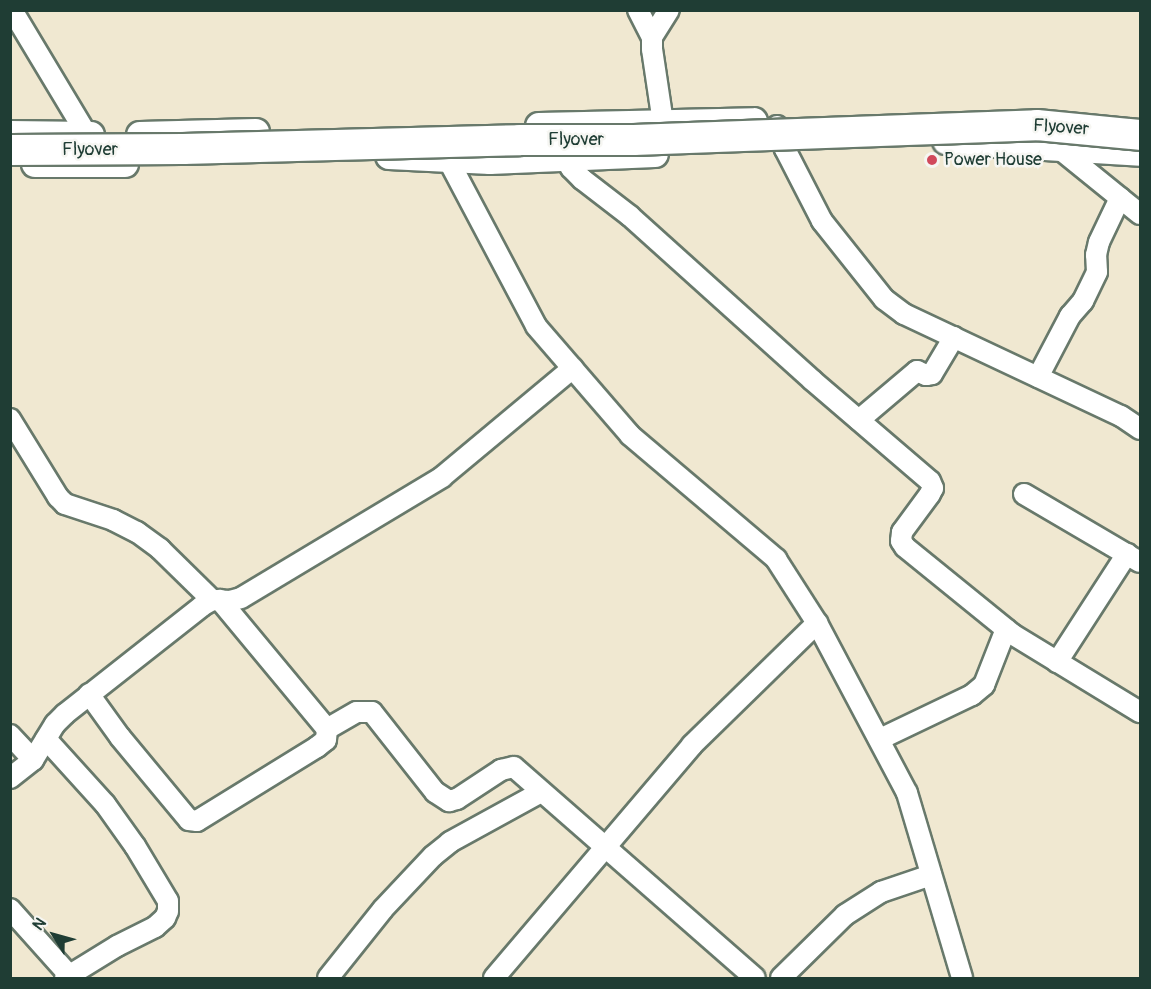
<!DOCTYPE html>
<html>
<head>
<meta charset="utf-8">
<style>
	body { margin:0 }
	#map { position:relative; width:1151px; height:989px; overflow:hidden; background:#f0e8d1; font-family:Pangolin,sans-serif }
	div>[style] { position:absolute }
	.roads { filter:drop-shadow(2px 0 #68796b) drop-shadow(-2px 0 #68796b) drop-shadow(0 2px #68796b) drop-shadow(0 -2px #68796b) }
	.minor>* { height:20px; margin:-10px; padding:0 10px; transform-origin:10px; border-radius:10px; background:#fff }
	.major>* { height:26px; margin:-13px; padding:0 13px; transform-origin:13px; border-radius:13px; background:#fff }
	.bridges { filter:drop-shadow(2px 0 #68796b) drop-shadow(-2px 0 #68796b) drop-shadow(0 2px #68796b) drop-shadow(0 -2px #68796b) }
	.highway-bridge>* { height:30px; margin:-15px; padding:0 15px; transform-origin:15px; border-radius:15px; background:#fff }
	.dots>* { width:16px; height:16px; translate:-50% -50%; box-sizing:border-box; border:3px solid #f6f6f2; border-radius:50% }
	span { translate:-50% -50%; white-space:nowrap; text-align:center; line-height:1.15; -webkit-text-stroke:5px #f6f6f2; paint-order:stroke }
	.street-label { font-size:18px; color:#1f3d34 }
	.poi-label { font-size:18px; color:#1f3d34 }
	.left { translate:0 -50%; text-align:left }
	.frame { position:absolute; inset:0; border:12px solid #1f3d34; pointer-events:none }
	.north { position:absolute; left:24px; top:905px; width:60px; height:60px; -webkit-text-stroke:4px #f6f6f2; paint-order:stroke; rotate:307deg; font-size:16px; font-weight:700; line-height:24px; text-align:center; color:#1f3d34 }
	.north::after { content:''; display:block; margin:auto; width:21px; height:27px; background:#1f3d34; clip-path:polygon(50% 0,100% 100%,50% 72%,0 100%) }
</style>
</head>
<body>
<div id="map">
	<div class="roads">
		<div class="minor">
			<div style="left:12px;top:10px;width:157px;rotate:59deg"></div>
			<div style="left:638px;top:10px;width:30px;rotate:63deg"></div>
			<div style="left:777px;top:126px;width:24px;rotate:71deg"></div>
			<div style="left:785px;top:149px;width:81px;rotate:62.8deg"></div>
			<div style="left:822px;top:221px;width:100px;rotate:51.5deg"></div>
			<div style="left:884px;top:299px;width:25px;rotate:37deg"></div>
			<div style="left:904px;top:314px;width:240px;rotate:25.2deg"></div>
			<div style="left:1121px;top:416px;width:23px;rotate:34deg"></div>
			<div style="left:665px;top:136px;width:88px;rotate:-98.5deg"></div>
			<div style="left:652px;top:49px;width:12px;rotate:-90deg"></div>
			<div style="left:652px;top:37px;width:32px;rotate:-58deg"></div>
			<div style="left:1056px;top:146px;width:108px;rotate:39deg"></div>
			<div style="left:562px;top:147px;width:23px;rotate:67deg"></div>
			<div style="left:571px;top:168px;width:16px;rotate:45deg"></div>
			<div style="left:582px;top:179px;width:61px;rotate:37.6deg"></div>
			<div style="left:630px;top:216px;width:245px;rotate:42deg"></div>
			<div style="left:812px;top:380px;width:155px;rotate:40.6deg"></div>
			<div style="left:930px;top:481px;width:8px;rotate:67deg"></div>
			<div style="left:933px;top:488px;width:7px;rotate:117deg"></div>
			<div style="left:930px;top:494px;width:47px;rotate:126.4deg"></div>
			<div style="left:902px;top:532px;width:9px;rotate:96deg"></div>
			<div style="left:901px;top:541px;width:7px;rotate:56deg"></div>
			<div style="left:905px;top:547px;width:138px;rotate:39.1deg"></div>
			<div style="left:1012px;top:634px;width:150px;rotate:31.4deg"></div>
			<div style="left:443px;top:150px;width:199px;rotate:62.1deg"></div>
			<div style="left:536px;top:326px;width:144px;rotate:49.2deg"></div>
			<div style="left:630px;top:435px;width:192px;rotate:40.3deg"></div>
			<div style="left:776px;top:559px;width:76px;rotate:57.4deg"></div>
			<div style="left:817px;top:623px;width:192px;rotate:62.1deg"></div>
			<div style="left:907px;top:793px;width:193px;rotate:73.4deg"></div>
			<div style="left:1038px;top:377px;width:69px;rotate:-62.3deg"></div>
			<div style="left:1070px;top:316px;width:20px;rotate:-49deg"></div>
			<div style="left:1083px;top:301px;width:32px;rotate:-64deg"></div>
			<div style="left:1097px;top:272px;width:17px;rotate:-93deg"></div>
			<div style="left:1096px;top:255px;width:13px;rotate:-77deg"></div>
			<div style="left:1099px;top:242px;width:49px;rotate:-64.5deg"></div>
			<div style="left:10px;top:419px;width:92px;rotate:58.4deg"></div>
			<div style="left:58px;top:497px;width:10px;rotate:45deg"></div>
			<div style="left:65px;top:504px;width:51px;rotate:18.4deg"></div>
			<div style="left:113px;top:520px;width:27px;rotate:27deg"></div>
			<div style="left:137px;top:532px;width:29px;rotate:36deg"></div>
			<div style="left:160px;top:549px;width:73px;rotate:44.4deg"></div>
			<div style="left:859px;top:420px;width:76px;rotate:-40.2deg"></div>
			<div style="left:917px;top:371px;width:10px;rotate:24deg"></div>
			<div style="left:926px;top:375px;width:6px;rotate:-9deg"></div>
			<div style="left:932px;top:374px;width:43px;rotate:-59.3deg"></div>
			<div style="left:1024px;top:494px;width:134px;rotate:30.4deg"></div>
			<div style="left:1057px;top:662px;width:129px;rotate:-57.1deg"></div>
			<div style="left:89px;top:694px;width:53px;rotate:54.2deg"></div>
			<div style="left:120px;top:737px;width:108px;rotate:50.3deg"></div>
			<div style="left:189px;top:820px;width:8px;rotate:7deg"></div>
			<div style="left:197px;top:821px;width:141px;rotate:-31.7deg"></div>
			<div style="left:317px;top:747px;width:11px;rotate:-38deg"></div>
			<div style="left:326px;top:740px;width:11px;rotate:-85deg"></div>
			<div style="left:327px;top:729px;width:168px;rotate:-129.7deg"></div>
			<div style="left:327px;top:729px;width:34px;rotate:-30deg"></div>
			<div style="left:357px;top:712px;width:15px"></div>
			<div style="left:372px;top:712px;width:102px;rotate:51.8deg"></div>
			<div style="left:435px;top:792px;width:17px;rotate:33deg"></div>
			<div style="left:449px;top:801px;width:8px;rotate:-14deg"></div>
			<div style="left:457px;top:799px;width:53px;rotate:-33.4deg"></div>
			<div style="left:501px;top:770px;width:13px;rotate:-13deg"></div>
			<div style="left:514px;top:767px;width:320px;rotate:41.2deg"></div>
			<div style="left:10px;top:735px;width:34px;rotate:47deg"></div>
			<div style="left:46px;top:739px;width:88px;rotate:47.8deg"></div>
			<div style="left:105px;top:804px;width:52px;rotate:54.5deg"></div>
			<div style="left:135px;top:846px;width:64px;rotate:59deg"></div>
			<div style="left:168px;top:901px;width:10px;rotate:90deg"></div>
			<div style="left:168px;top:911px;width:8px;rotate:113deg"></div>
			<div style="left:165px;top:918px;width:13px;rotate:138deg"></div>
			<div style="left:155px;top:927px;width:42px;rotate:153.4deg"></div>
			<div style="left:117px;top:946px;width:61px;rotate:148.4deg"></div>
			<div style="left:880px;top:739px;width:102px;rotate:-25.6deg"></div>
			<div style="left:972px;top:695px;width:16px;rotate:-40deg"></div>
			<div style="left:984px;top:685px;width:60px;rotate:-68.6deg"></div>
			<div style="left:10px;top:778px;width:29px;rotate:-38deg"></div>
			<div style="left:33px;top:760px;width:42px;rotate:-58.6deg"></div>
			<div style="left:55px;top:724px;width:14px;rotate:-45deg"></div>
			<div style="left:65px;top:714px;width:174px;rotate:-38.2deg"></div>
			<div style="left:202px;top:606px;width:12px;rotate:-31deg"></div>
			<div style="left:212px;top:600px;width:18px;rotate:3deg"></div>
			<div style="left:230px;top:601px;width:11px;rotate:-15deg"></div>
			<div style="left:241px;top:598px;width:235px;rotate:-31deg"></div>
			<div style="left:442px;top:477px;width:170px;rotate:-39.8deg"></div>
			<div style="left:10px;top:909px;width:89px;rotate:48.2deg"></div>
			<div style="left:328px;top:978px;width:88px;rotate:-51.4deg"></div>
			<div style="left:383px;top:909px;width:73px;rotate:-46.7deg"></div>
			<div style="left:433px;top:856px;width:22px;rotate:-39deg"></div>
			<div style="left:450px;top:842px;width:104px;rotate:-28.8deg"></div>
			<div style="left:494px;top:978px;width:306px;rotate:-49.6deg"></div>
			<div style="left:692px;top:745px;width:175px;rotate:-44.3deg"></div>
			<div style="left:781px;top:978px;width:90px;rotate:-44.5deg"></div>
			<div style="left:845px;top:915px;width:43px;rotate:-32.6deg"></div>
			<div style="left:881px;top:892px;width:53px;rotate:-18.8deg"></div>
		</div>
		<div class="major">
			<div style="left:539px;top:126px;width:215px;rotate:-1.3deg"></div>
			<div style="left:10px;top:134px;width:81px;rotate:0.7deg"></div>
			<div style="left:140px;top:135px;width:116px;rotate:-1.5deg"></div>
			<div style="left:946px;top:141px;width:194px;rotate:3.5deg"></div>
			<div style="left:389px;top:156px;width:101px;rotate:2.8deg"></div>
			<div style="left:490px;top:161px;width:165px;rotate:-2.4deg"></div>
			<div style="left:35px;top:164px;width:90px"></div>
		</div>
	</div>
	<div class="bridges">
		<div class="highway-bridge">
			<div style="left:10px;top:150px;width:173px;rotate:-0.3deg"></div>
			<div style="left:183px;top:149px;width:337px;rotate:-1.5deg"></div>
			<div style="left:520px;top:140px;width:114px"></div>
			<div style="left:634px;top:140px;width:403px;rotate:-2.1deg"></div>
			<div style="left:1037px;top:125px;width:103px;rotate:5.5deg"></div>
		</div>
	</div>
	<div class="dots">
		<div style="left:932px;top:160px;background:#d1495b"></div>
	</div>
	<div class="street-label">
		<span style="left:1061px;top:128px;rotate:4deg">Flyover</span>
		<span style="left:576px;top:140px">Flyover</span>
		<span style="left:90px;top:150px">Flyover</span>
	</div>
	<div class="poi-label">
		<span class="left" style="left:944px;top:160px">Power House</span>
	</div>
	<div class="frame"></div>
	<div class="north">N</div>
</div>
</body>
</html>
